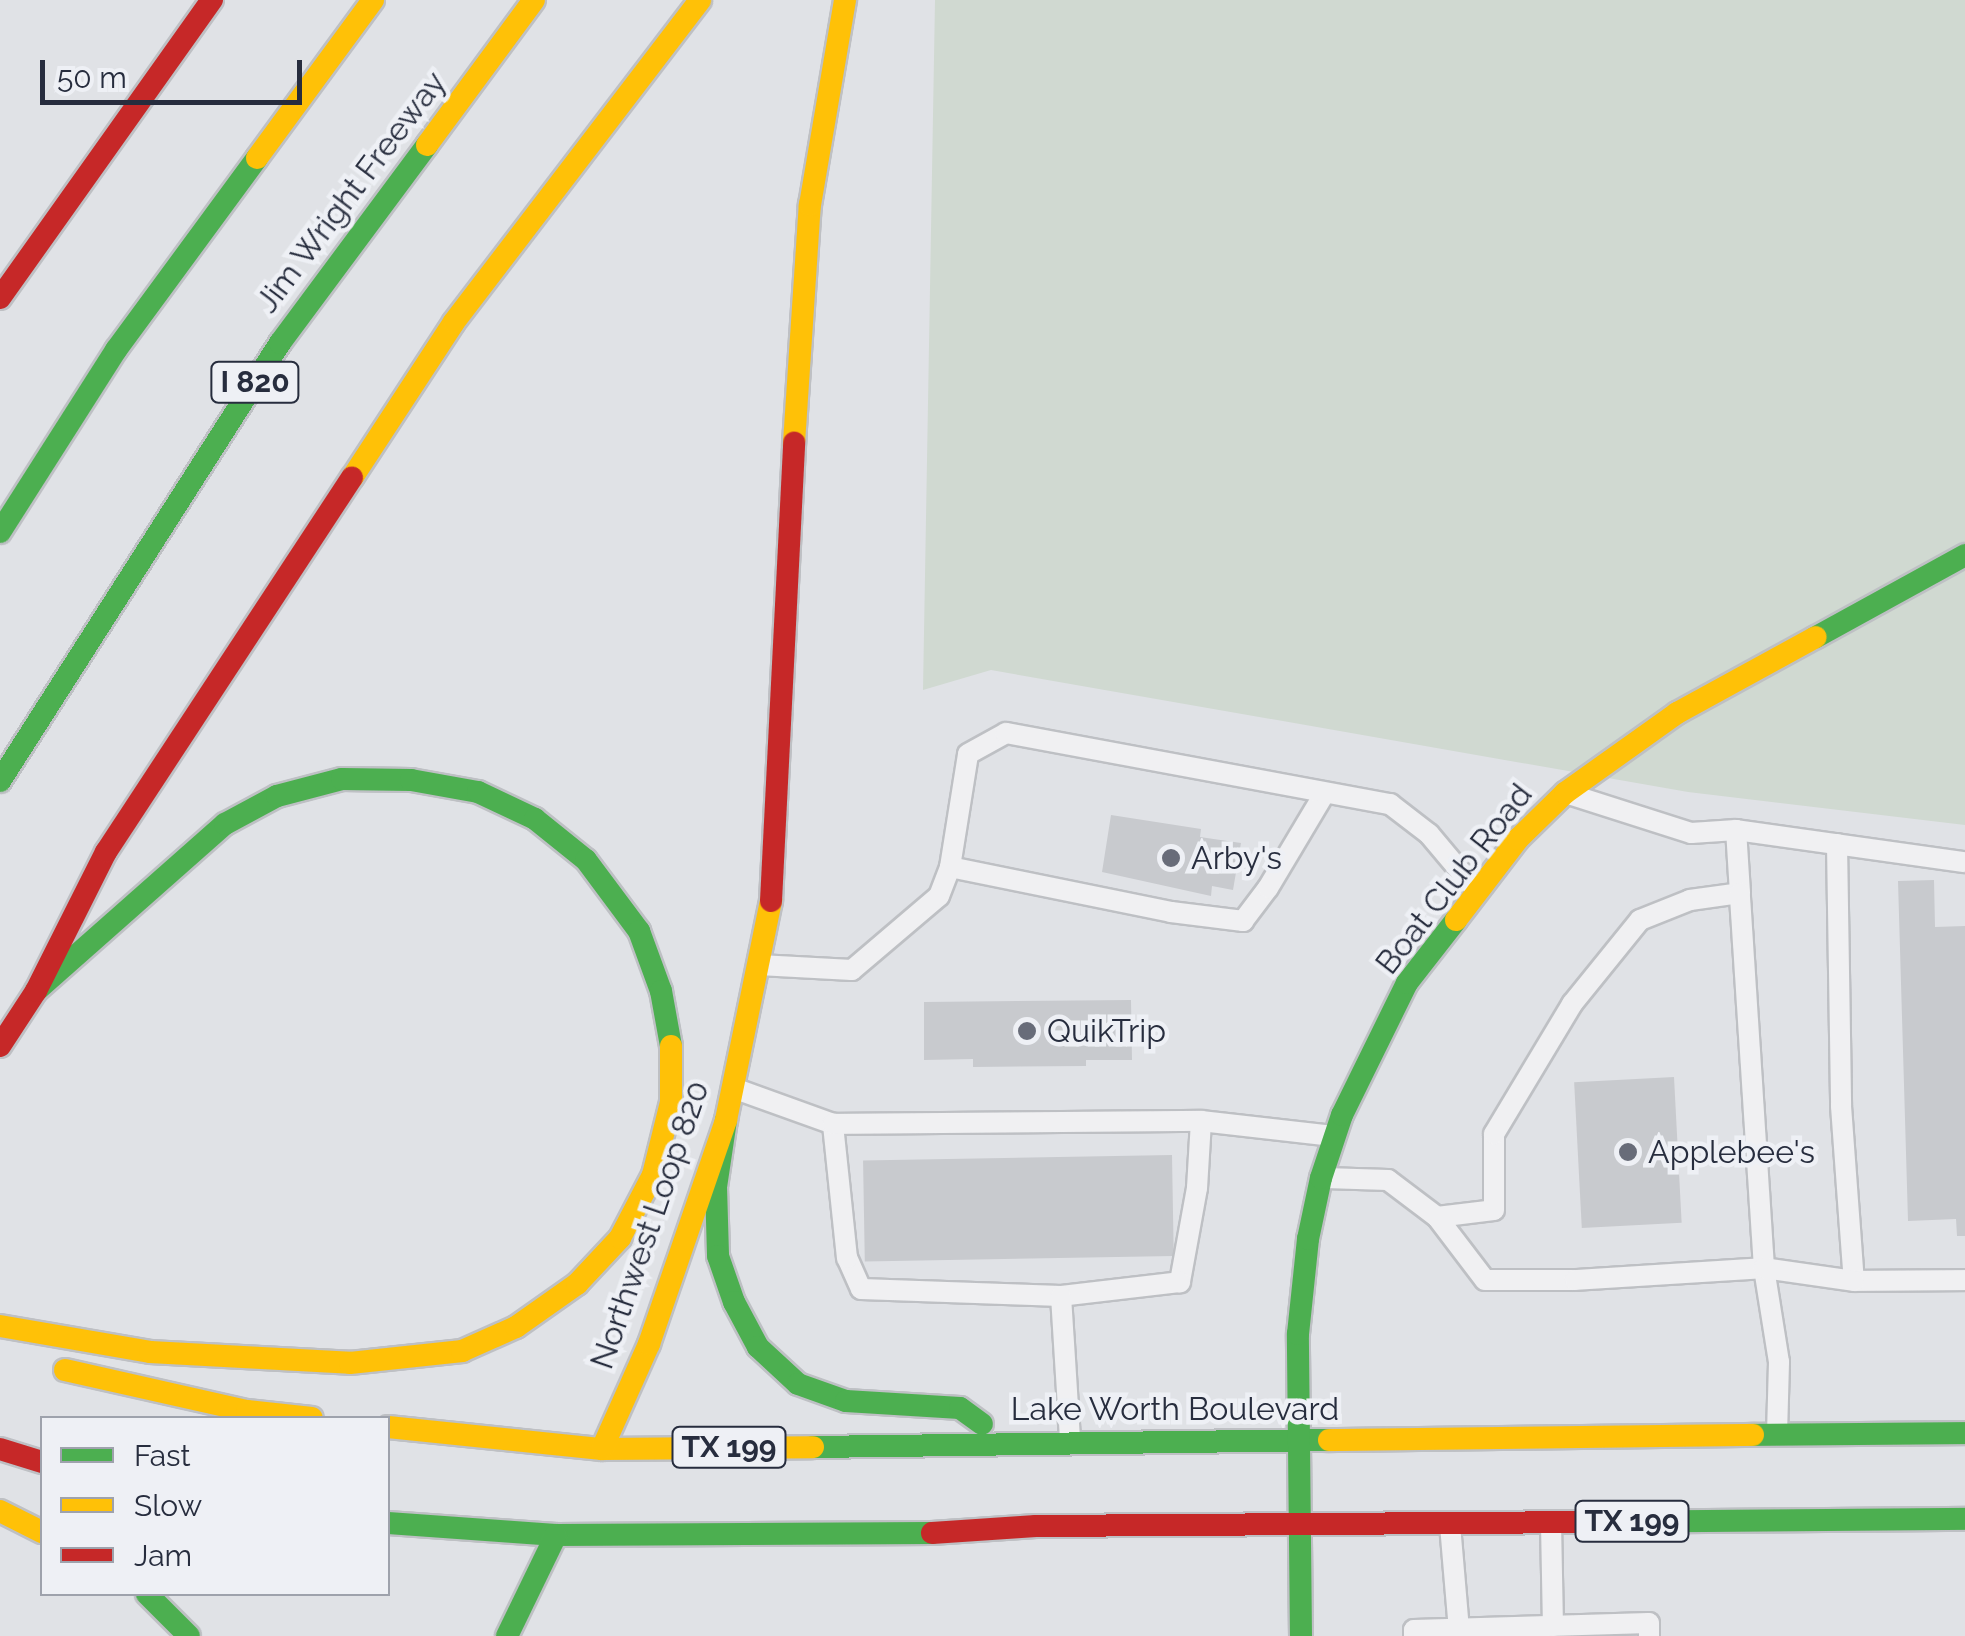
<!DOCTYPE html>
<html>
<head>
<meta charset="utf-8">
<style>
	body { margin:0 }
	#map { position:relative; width:1965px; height:1636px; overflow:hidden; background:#e0e2e6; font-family:Raleway,sans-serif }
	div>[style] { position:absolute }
	.green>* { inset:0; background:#d0d9d1 }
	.building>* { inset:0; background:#c8cace; transform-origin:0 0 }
	.roads { filter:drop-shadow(2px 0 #bec0c4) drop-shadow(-2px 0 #bec0c4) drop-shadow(0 2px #bec0c4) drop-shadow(0 -2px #bec0c4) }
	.lane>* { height:20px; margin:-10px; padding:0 10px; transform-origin:10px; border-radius:10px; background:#f0f0f2 }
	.fast>* { height:22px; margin:-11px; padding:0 11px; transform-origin:11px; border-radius:11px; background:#4caf50 }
	.slow>* { height:22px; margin:-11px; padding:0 11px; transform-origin:11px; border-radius:11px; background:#ffc107 }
	.jam>* { height:22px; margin:-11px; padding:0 11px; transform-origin:11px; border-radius:11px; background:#c62828 }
	.dots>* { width:28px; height:28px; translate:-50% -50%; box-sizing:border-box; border:5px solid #eef0f5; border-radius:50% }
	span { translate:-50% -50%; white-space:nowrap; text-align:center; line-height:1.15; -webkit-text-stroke:9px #eef0f5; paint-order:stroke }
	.shield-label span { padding:2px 8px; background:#eef0f5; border:2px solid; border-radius:8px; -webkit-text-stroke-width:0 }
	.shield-label { font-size:30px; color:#272d3e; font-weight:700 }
	.street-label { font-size:32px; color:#272d3e }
	.poi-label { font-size:32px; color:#272d3e }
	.left { translate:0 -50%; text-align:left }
	.legend { position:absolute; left:40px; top:1416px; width:350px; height:180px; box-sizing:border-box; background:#eef0f5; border:2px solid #9ea2ac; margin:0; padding:12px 18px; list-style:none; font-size:30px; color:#272d3e }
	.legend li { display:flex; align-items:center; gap:20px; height:50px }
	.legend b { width:50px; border:2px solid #9ea2ac }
	.scale { position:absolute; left:40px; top:60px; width:262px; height:45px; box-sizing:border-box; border:5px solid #272d3e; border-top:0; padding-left:12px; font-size:30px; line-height:35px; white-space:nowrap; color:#272d3e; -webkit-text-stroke:8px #eef0f5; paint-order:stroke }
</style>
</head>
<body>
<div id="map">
	<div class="green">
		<div style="clip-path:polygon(935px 0,1965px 0,1965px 825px,1688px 792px,991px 670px,923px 690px)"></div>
	</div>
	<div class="building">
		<div style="clip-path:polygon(1111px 815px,1201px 829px,1200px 837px,1241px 843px,1233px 890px,1212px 886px,1211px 896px,1102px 872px)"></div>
		<div style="clip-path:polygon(1934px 880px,1935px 927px,1965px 926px,1965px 1236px,1957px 1236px,1956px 1219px,1908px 1221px,1898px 881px)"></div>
		<div style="clip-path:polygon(1131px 1000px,1132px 1060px,1086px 1060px,1086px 1066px,973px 1067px,973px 1059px,924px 1060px,924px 1002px)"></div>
		<div style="left:1674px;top:1077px;width:146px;height:100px;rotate:87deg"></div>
		<div style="left:1172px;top:1155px;width:101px;height:309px;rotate:89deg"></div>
	</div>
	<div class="roads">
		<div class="lane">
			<div style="left:1736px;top:830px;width:231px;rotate:8deg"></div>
			<div style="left:1837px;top:844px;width:262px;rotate:89.1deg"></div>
			<div style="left:1841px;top:1106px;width:175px;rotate:85.8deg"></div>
			<div style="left:1854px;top:1281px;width:111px;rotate:-0.5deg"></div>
			<div style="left:950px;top:867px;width:226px;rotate:11.5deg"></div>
			<div style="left:1171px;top:912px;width:73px;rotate:7.1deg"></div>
			<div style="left:1243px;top:921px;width:41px;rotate:-52.9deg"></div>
			<div style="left:1268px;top:888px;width:109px;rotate:-59.2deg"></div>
			<div style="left:759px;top:965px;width:93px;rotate:3.1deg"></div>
			<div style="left:852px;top:970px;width:114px;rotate:-40.4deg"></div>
			<div style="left:939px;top:896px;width:31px;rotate:-69deg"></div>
			<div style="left:950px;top:867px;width:114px;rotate:-80.9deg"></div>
			<div style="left:968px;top:754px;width:43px;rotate:-28.9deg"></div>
			<div style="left:1006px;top:733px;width:391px;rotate:10.5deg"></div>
			<div style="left:1390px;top:804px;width:49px;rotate:37.6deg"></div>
			<div style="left:1429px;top:834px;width:73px;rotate:50deg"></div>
			<div style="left:736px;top:1089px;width:103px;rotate:19.8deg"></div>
			<div style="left:1201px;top:1121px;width:133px;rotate:6.5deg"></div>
			<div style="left:1325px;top:1178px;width:63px;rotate:1.8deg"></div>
			<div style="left:1388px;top:1180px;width:61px;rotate:37.1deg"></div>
			<div style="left:1437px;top:1217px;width:57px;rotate:-7deg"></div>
			<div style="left:1494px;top:1210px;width:76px;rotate:-90deg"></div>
			<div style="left:1494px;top:1134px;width:152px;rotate:-59deg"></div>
			<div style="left:1572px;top:1004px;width:108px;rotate:-51deg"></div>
			<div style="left:1640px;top:920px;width:54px;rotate:-21.8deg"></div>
			<div style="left:1690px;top:900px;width:50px;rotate:-8deg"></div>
			<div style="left:1740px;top:893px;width:63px;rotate:-93.6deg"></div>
			<div style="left:1736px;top:830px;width:45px;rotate:176.2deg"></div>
			<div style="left:1691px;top:833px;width:125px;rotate:-162.3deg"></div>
			<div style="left:1437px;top:1217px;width:79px;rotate:52.7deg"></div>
			<div style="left:1485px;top:1280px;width:90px"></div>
			<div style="left:1575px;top:1280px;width:189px;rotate:-3.6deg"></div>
			<div style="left:1764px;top:1268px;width:376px;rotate:-93.7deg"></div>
			<div style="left:1061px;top:1296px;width:200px;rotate:-178deg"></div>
			<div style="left:861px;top:1289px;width:34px;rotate:-114deg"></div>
			<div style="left:847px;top:1258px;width:135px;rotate:-96deg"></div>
			<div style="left:833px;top:1124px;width:368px;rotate:-0.5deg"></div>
			<div style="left:1201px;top:1121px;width:67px;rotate:93.4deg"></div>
			<div style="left:1197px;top:1188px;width:96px;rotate:100.3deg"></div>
			<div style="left:1180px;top:1282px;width:120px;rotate:173.3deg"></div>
			<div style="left:1061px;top:1296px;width:145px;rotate:86.4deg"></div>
			<div style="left:1777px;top:1434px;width:72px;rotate:-88.4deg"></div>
			<div style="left:1779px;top:1362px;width:95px;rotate:-99.1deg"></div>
			<div style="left:1764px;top:1268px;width:91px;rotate:8.2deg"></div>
			<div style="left:1551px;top:1523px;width:103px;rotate:88.9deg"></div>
			<div style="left:1450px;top:1525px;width:104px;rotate:85.1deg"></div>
			<div style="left:1414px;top:1636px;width:6px;rotate:-90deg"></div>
			<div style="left:1414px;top:1630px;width:235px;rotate:-1.7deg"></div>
			<div style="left:1649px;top:1623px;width:13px;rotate:90deg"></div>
		</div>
		<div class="fast">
			<div style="left:0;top:532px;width:216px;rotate:-57.5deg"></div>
			<div style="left:116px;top:350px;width:238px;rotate:-53.7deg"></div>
			<div style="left:1816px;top:637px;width:170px;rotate:-28.8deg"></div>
			<div style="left:0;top:781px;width:520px;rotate:-57.41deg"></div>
			<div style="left:280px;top:343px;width:247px;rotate:-53.4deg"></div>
			<div style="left:36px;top:991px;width:252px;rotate:-41.5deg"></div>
			<div style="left:225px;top:824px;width:59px;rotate:-28.3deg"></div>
			<div style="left:277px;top:796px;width:67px;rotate:-14.7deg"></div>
			<div style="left:342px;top:779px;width:69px;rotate:0.8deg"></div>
			<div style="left:411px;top:780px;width:68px;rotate:10.2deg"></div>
			<div style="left:478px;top:792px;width:63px;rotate:25.3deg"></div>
			<div style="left:535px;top:819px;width:65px;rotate:38.8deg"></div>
			<div style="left:586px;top:860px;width:89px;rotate:53.3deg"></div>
			<div style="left:639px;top:931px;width:64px;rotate:69.9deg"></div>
			<div style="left:661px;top:991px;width:56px;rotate:79.7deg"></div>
			<div style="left:726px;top:1120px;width:68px;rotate:98.5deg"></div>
			<div style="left:716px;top:1187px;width:69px;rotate:88.3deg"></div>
			<div style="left:718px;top:1256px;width:49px;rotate:70.8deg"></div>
			<div style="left:734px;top:1302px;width:51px;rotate:61.9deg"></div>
			<div style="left:758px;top:1347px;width:54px;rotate:42.8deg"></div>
			<div style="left:798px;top:1384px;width:51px;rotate:19.5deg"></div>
			<div style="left:846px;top:1401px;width:114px;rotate:3.5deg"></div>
			<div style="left:960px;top:1408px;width:27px;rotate:36deg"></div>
			<div style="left:1753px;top:1435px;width:212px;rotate:-0.5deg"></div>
			<div style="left:813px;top:1447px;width:516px;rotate:-0.78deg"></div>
			<div style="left:1597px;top:1522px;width:368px;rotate:-0.5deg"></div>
			<div style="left:388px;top:1523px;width:168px;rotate:4.1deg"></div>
			<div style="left:556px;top:1535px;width:376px;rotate:-0.3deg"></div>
			<div style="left:147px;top:1594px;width:59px;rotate:45deg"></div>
			<div style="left:507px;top:1636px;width:112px;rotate:-64.1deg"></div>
			<div style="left:1301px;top:1636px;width:302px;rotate:-90.6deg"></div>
			<div style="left:1298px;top:1334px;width:96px;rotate:-84deg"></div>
			<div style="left:1308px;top:1239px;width:62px;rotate:-78deg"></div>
			<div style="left:1321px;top:1178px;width:66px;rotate:-71.6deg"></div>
			<div style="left:1342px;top:1115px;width:147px;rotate:-63.8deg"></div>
			<div style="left:1407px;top:983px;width:80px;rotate:-52.1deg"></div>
		</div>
		<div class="slow">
			<div style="left:427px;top:145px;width:180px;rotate:-53.6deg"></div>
			<div style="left:257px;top:158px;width:196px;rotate:-53.7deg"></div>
			<div style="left:794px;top:443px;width:239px;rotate:-86.2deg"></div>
			<div style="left:810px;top:205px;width:208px;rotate:-80.3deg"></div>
			<div style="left:352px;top:478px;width:186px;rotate:-56.8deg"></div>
			<div style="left:454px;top:322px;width:405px;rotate:-52.6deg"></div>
			<div style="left:1456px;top:920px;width:102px;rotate:-52.6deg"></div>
			<div style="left:1518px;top:839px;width:66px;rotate:-44.4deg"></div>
			<div style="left:1565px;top:793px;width:138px;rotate:-35.5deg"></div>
			<div style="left:1677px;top:713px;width:158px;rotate:-28.7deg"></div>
			<div style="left:0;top:1326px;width:152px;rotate:9.8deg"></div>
			<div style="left:150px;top:1352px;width:200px;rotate:3.1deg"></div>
			<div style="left:350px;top:1363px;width:113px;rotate:-6.1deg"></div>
			<div style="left:462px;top:1351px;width:59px;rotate:-24deg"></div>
			<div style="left:516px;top:1327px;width:75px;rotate:-35.2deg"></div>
			<div style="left:577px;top:1284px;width:63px;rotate:-46.9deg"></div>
			<div style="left:620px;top:1238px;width:71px;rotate:-62.4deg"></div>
			<div style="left:653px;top:1175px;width:75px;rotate:-76.1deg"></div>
			<div style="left:671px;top:1102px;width:56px;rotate:-90deg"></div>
			<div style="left:65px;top:1370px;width:187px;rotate:12.7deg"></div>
			<div style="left:247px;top:1411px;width:65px;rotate:6.1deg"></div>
			<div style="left:388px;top:1427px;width:215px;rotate:5.9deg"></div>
			<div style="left:602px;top:1449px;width:211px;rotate:-0.5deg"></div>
			<div style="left:1329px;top:1440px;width:424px;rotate:-0.7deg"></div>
			<div style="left:602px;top:1449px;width:115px;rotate:-65.9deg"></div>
			<div style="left:649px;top:1344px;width:237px;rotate:-71deg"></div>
			<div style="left:726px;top:1120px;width:224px;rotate:-78.4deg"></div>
			<div style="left:0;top:1511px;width:47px;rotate:26.6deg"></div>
		</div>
		<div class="jam">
			<div style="left:0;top:298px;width:366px;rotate:-54.6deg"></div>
			<div style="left:771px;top:901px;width:459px;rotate:-87.1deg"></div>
			<div style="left:0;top:1046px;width:66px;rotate:-56.8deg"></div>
			<div style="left:36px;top:991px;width:156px;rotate:-63.3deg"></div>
			<div style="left:106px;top:852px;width:448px;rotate:-56.7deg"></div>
			<div style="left:0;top:1449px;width:44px;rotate:17.2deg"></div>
			<div style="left:932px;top:1533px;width:104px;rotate:-3.9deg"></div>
			<div style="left:1036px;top:1526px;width:561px;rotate:-0.41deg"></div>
		</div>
	</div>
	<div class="dots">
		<div style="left:1171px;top:858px;background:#686c79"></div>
		<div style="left:1027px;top:1031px;background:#686c79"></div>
		<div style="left:1628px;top:1152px;background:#686c79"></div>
	</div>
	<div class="shield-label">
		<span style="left:255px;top:382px">I 820</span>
		<span style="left:729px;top:1447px">TX 199</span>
		<span style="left:1632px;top:1521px">TX 199</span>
	</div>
	<div class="street-label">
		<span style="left:351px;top:192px;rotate:-53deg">Jim Wright Freeway</span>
		<span style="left:1454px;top:879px;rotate:-52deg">Boat Club Road</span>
		<span style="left:650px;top:1225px;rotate:-71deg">Northwest Loop 820</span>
		<span style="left:1175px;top:1409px">Lake Worth Boulevard</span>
	</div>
	<div class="poi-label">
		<span class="left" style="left:1191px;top:858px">Arby's</span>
		<span class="left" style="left:1047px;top:1031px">QuikTrip</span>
		<span class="left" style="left:1648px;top:1152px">Applebee's</span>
	</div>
	<ul class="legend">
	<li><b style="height:12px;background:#4caf50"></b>Fast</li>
	<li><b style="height:12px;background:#ffc107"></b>Slow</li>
	<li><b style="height:12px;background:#c62828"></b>Jam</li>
	</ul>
	<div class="scale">50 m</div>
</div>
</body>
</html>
